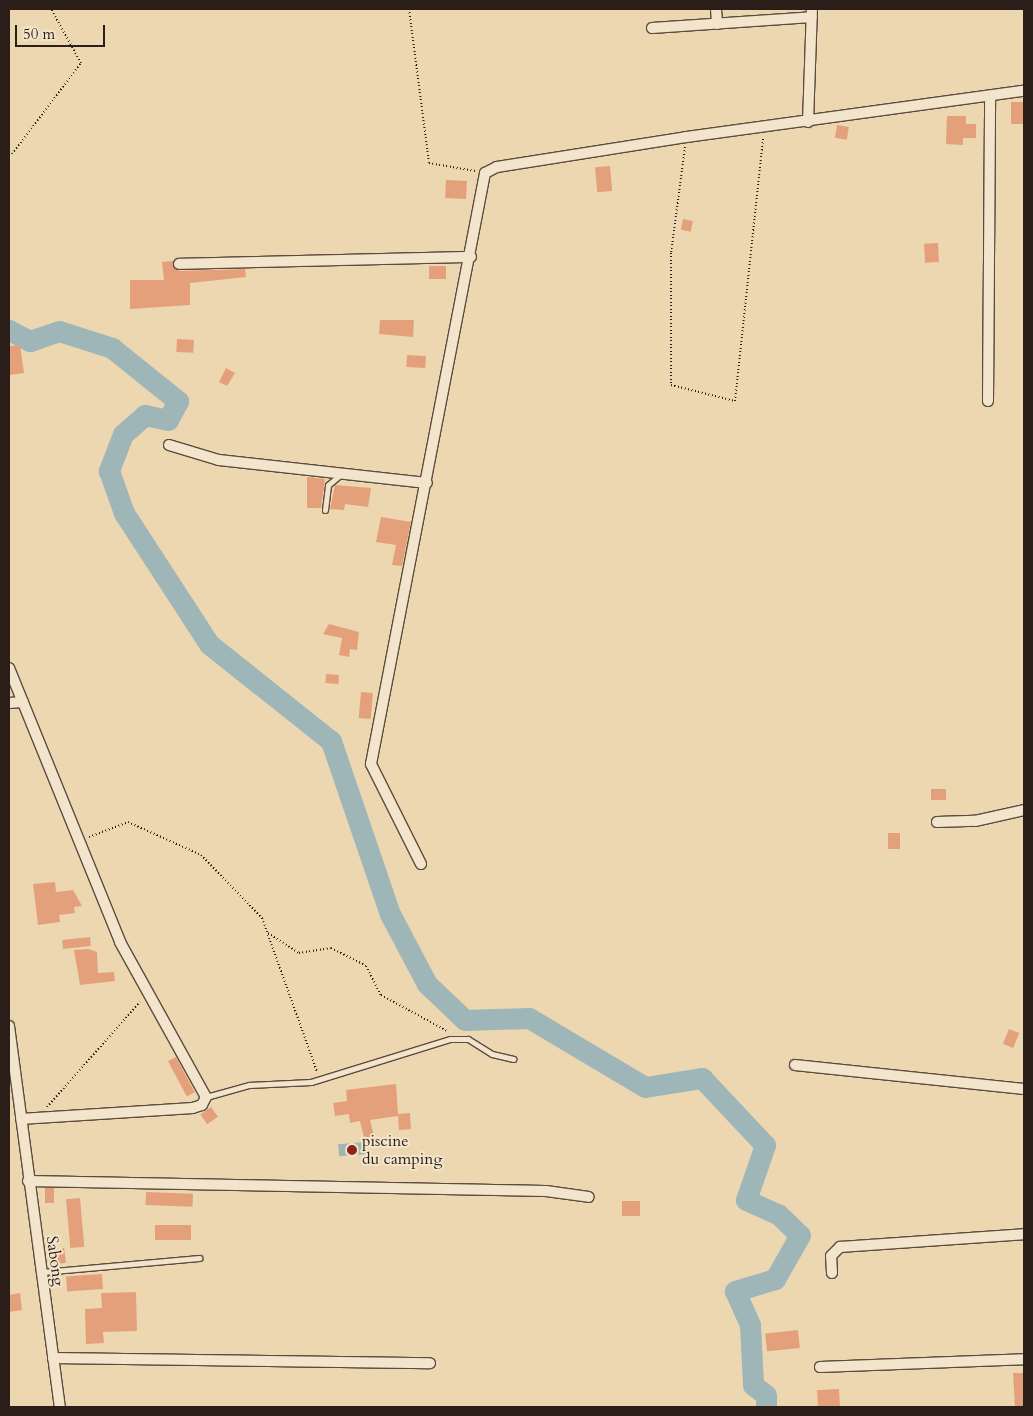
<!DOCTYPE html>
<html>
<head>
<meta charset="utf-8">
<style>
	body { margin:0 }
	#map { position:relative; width:1033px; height:1416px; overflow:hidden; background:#ecd7b1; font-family:Cardo,serif }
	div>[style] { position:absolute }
	.water>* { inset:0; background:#9fb6b8; transform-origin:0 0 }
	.river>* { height:21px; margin:-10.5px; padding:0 10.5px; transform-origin:10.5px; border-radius:10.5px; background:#9fb6b8 }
	.building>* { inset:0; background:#e4a07b; transform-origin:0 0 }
	.path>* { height:2px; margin-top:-1px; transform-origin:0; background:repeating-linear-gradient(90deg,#2b1d17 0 1px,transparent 0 3.5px) }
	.roads { filter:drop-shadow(1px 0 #5b4c3e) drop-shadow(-1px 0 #5b4c3e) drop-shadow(0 1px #5b4c3e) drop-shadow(0 -1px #5b4c3e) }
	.lane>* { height:5px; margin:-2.5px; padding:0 2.5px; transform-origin:2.5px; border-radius:2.5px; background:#f3e5cc }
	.street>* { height:10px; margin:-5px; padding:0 5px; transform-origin:5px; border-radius:5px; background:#f3e5cc }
	.dots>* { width:14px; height:14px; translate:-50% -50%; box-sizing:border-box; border:2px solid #f3e5cc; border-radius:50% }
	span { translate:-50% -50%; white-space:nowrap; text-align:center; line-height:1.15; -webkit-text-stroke:4px #f3e5cc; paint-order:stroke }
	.poi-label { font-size:16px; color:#2b1d17 }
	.left { translate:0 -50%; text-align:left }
	.street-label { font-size:16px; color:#2b1d17 }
	.frame { position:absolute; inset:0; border:10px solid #2b1d17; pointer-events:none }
	.scale { position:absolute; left:15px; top:25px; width:90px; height:22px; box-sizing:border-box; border:2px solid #2b1d17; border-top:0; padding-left:6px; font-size:15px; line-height:18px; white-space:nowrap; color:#2b1d17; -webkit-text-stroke:4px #f3e5cc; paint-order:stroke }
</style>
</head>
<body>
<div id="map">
	<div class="water">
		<div style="left:365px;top:1142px;width:12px;height:27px;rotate:85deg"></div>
	</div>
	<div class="river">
		<div style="left:9px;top:330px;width:24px;rotate:28deg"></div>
		<div style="left:30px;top:341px;width:31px;rotate:-19deg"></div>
		<div style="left:59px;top:331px;width:56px;rotate:17.8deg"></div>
		<div style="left:112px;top:348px;width:85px;rotate:38.8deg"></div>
		<div style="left:178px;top:401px;width:21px;rotate:118deg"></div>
		<div style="left:168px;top:420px;width:24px;rotate:-168deg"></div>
		<div style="left:145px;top:415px;width:29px;rotate:139deg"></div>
		<div style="left:123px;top:434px;width:40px;rotate:111deg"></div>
		<div style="left:109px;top:471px;width:45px;rotate:70.3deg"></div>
		<div style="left:124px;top:513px;width:156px;rotate:57deg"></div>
		<div style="left:209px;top:644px;width:156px;rotate:38.5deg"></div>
		<div style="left:331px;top:741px;width:183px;rotate:71.2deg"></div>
		<div style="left:390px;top:914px;width:79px;rotate:62.1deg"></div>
		<div style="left:427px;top:984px;width:52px;rotate:43.5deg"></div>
		<div style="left:465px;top:1020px;width:64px;rotate:-1.8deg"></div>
		<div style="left:529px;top:1018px;width:135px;rotate:30.7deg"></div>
		<div style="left:645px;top:1087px;width:58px;rotate:-9deg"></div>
		<div style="left:702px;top:1078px;width:92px;rotate:46.8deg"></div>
		<div style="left:765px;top:1145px;width:58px;rotate:109.1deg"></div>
		<div style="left:746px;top:1200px;width:35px;rotate:24deg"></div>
		<div style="left:778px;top:1214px;width:30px;rotate:44deg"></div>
		<div style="left:800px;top:1235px;width:51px;rotate:119.6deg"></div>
		<div style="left:775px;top:1279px;width:42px;rotate:163.3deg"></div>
		<div style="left:735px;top:1291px;width:37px;rotate:66deg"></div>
		<div style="left:750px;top:1325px;width:60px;rotate:87.1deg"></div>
		<div style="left:753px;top:1385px;width:16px;rotate:38deg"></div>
		<div style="left:766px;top:1395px;width:12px;rotate:90deg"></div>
	</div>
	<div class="building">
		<div style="left:1011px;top:102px;width:13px;height:22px"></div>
		<div style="clip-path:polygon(947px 116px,966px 116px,966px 124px,976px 124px,976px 138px,963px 138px,963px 145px,946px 144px)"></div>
		<div style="left:837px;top:125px;width:12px;height:13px;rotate:9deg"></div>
		<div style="left:610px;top:166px;width:25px;height:15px;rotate:85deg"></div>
		<div style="left:446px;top:180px;width:21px;height:18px;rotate:3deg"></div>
		<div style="left:683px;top:219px;width:10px;height:11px;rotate:11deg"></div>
		<div style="left:938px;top:243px;width:19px;height:14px;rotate:87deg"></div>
		<div style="clip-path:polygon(173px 261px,179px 271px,245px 269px,246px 277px,190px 283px,190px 305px,130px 309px,130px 280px,164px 280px,162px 262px)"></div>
		<div style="left:429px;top:266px;width:17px;height:13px"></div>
		<div style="clip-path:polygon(380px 320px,414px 320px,413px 337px,379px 334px)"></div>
		<div style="left:177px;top:339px;width:17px;height:13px;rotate:3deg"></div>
		<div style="clip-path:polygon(20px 345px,24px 373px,9px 375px,9px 346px)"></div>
		<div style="left:407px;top:355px;width:19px;height:12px;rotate:3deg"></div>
		<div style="clip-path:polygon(226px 368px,235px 373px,227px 386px,219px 382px)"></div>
		<div style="clip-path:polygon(307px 477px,325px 479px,321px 508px,307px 508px)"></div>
		<div style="clip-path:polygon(335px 485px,371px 488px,368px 507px,345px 504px,344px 510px,330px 509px)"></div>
		<div style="clip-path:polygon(381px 517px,411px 522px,402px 566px,392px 565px,396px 545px,376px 542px)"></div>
		<div style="clip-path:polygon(329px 624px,359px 632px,357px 650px,350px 649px,349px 657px,339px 655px,342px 638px,323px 634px)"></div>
		<div style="left:326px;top:674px;width:13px;height:9px;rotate:4deg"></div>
		<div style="left:361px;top:692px;width:12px;height:26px;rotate:5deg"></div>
		<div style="left:931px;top:789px;width:15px;height:11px"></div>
		<div style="left:888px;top:833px;width:12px;height:16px"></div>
		<div style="clip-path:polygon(55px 882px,56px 892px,73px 890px,82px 906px,74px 907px,75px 913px,59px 915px,60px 922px,38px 925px,33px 884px)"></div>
		<div style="left:90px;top:937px;width:9px;height:28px;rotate:84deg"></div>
		<div style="clip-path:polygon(88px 949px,97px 952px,98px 973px,114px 972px,115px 981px,80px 985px,74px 950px)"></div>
		<div style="left:1009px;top:1029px;width:11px;height:16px;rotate:22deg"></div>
		<div style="left:176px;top:1057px;width:40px;height:9px;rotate:62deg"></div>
		<div style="clip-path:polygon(396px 1084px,398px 1114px,410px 1113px,411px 1129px,399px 1130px,398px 1116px,370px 1120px,374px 1136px,364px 1138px,360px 1121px,350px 1123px,349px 1114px,335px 1116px,333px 1103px,347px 1101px,346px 1090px)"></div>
		<div style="left:211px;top:1107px;width:12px;height:13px;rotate:55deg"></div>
		<div style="left:45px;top:1188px;width:9px;height:15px"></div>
		<div style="left:146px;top:1192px;width:47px;height:13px;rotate:2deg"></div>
		<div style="left:80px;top:1198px;width:49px;height:14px;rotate:85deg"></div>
		<div style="left:640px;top:1201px;width:15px;height:18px;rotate:90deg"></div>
		<div style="left:155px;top:1225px;width:36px;height:15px"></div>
		<div style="left:64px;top:1248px;width:15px;height:16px;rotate:82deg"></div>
		<div style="left:102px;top:1274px;width:15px;height:36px;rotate:86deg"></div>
		<div style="clip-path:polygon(136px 1292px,137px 1331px,103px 1332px,104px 1343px,86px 1344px,85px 1309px,102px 1308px,101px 1293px)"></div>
		<div style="clip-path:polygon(20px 1293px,22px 1310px,9px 1312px,9px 1295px)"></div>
		<div style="left:798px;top:1330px;width:18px;height:33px;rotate:84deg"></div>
		<div style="clip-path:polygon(1013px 1373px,1024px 1373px,1024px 1407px,1015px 1407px)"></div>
		<div style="left:839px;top:1389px;width:18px;height:22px;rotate:87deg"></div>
	</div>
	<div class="path">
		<div style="left:409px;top:9px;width:155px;rotate:82.6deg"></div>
		<div style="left:429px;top:163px;width:47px;rotate:9.9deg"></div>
		<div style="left:685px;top:147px;width:107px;rotate:97.5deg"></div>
		<div style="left:671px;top:253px;width:132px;rotate:90deg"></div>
		<div style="left:671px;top:385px;width:66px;rotate:14deg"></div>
		<div style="left:735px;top:401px;width:265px;rotate:-83.9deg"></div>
		<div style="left:12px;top:154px;width:114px;rotate:-52.8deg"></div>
		<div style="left:81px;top:63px;width:62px;rotate:-119.1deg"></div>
		<div style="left:89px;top:837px;width:42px;rotate:-21deg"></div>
		<div style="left:128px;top:822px;width:80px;rotate:24.3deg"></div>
		<div style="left:201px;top:855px;width:88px;rotate:45.9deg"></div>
		<div style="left:262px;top:918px;width:164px;rotate:70.3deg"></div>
		<div style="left:268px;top:933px;width:37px;rotate:33deg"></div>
		<div style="left:299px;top:953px;width:32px;rotate:-9deg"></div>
		<div style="left:331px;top:948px;width:39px;rotate:27deg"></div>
		<div style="left:366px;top:966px;width:33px;rotate:63deg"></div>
		<div style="left:381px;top:995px;width:75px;rotate:28.6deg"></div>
		<div style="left:47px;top:1107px;width:140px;rotate:-48.5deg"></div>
	</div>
	<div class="roads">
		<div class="lane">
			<div style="left:325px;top:510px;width:25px;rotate:-83deg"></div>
			<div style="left:328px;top:485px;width:17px;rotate:-40deg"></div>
			<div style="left:206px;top:1097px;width:45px;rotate:-15.6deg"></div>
			<div style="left:249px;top:1085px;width:62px;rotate:-2.8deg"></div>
			<div style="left:311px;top:1082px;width:145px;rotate:-17.2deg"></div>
			<div style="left:450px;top:1039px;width:18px"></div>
			<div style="left:468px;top:1039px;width:28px;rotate:32deg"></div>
			<div style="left:492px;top:1054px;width:22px;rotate:13deg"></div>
			<div style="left:42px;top:1272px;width:158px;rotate:-5.1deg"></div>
		</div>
		<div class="street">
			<div style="left:716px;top:9px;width:15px;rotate:86deg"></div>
			<div style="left:652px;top:28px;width:160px;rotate:-3.9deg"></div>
			<div style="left:808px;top:122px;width:113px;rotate:-88deg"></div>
			<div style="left:179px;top:264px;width:292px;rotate:-1.4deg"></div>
			<div style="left:988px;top:401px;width:305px;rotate:-89.6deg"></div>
			<div style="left:169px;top:445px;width:52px;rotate:16.7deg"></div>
			<div style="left:219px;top:460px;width:209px;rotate:6.3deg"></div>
			<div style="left:9px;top:668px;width:296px;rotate:67.9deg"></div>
			<div style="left:120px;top:942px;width:177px;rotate:61deg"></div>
			<div style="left:206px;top:1097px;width:9px;rotate:117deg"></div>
			<div style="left:202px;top:1105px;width:10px;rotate:163deg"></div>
			<div style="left:192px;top:1108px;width:171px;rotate:176.3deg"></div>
			<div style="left:9px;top:703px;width:14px;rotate:-4deg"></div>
			<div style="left:937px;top:822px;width:38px;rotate:-2deg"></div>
			<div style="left:975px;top:821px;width:50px;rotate:-12.7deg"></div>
			<div style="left:421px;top:864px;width:112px;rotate:-116.6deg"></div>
			<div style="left:371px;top:764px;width:602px;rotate:-79.08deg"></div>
			<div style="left:485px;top:173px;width:13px;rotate:-27deg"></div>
			<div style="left:497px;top:167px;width:191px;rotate:-9deg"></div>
			<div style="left:686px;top:137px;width:341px;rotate:-7.8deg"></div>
			<div style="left:9px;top:1026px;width:384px;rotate:82.4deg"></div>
			<div style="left:795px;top:1065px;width:230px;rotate:6deg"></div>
			<div style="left:28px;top:1181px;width:518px;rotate:1.11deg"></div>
			<div style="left:546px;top:1191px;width:43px;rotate:7.9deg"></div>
			<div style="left:832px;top:1273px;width:17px;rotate:-93deg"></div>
			<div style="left:831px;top:1256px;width:13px;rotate:-45deg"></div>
			<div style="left:840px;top:1247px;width:184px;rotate:-4deg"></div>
			<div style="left:53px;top:1358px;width:377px;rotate:0.8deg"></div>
			<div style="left:820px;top:1367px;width:204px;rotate:-2.2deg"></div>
		</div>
	</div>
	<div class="dots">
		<div style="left:352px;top:1150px;background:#8f2418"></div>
	</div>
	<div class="poi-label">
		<span class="left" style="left:362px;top:1150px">piscine<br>du camping</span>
	</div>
	<div class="street-label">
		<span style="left:55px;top:1261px;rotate:82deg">Sabong</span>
	</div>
	<div class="frame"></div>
	<div class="scale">50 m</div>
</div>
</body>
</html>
